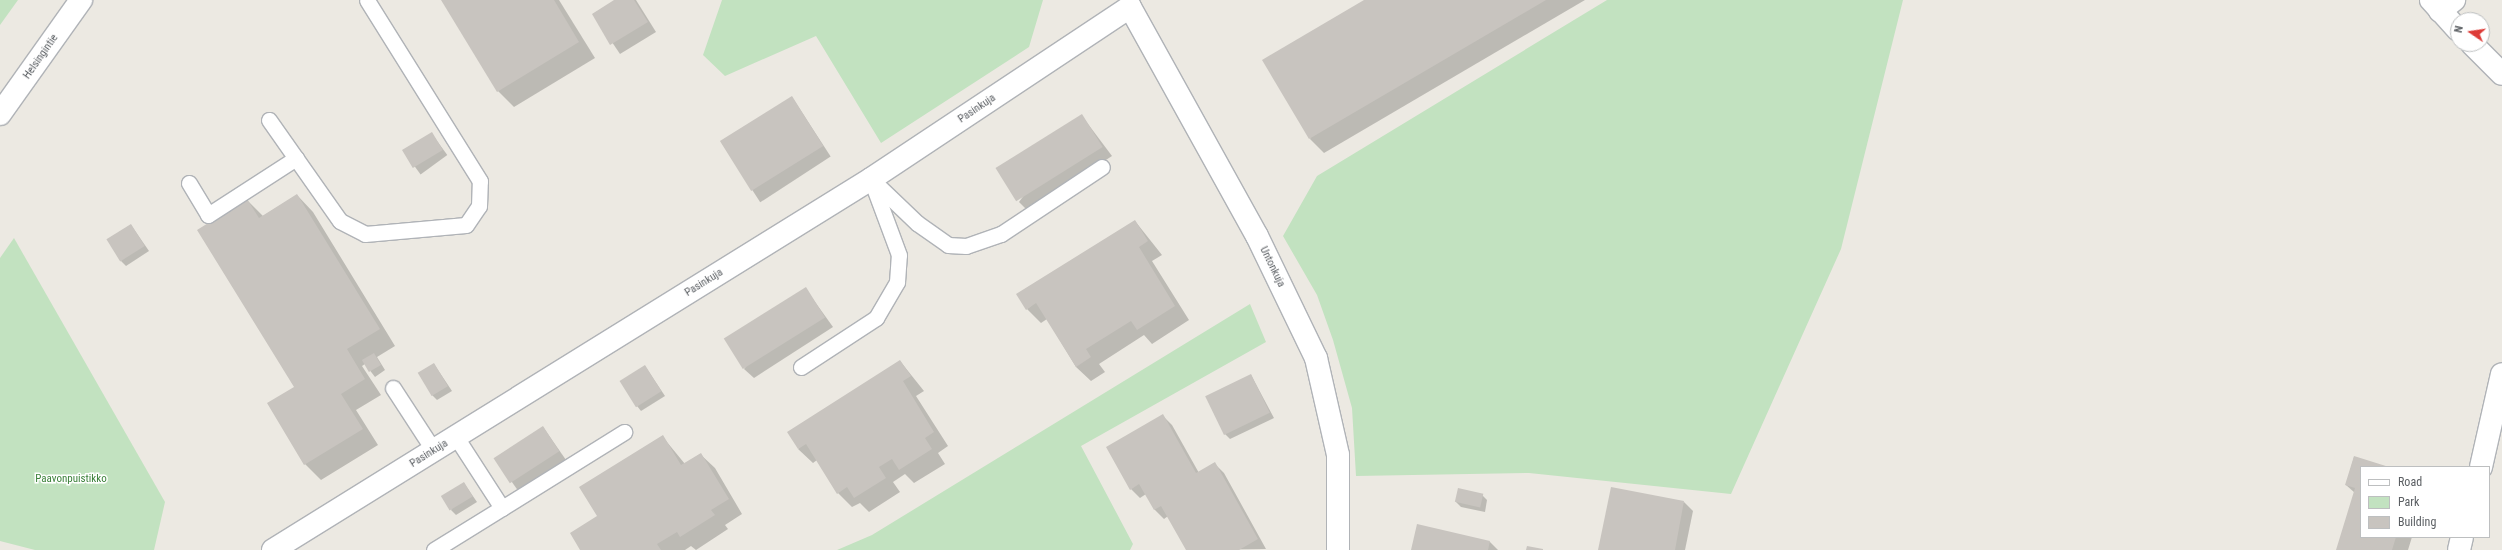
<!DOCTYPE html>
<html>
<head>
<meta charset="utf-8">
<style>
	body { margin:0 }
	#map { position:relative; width:2502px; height:550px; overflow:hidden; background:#ece9e2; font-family:"Roboto Condensed",sans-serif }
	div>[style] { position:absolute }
	.green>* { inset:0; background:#c2e2c0 }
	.shadow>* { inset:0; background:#0003; transform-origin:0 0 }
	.building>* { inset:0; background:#c8c4bf; transform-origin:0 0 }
	.roads { filter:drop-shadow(1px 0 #b0b3b7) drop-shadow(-1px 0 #b0b3b7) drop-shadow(0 1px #b0b3b7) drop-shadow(0 -1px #b0b3b7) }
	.lane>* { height:15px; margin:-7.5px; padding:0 7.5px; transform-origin:7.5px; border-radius:7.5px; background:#fff }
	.street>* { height:22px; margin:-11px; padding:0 11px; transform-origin:11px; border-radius:11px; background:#fff }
	.secondary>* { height:22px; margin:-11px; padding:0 11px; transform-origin:11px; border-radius:11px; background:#fff }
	span { translate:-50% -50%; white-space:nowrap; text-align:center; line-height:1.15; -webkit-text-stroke:3px #fff; paint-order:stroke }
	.street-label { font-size:11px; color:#5a5e62 }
	.park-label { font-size:11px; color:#3b813a }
	.legend { position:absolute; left:2360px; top:466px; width:130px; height:72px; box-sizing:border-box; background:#fff; border:1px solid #bdbfc0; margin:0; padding:5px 7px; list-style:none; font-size:12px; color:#5a5e62 }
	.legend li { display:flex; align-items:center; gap:8px; height:20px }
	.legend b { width:20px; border:1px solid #bdbfc0 }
	.north { position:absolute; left:2450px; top:12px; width:40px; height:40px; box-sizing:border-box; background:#fff; border:1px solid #bdbfc0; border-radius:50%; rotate:283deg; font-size:11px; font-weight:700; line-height:16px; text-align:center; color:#5a5e62 }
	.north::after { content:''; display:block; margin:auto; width:14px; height:18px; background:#dd3b37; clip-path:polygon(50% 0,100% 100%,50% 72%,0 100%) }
</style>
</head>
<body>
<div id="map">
	<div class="green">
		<div style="clip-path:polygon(0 0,18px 0,0 25px)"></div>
		<div style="clip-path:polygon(722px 0,1043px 0,1029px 47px,881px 143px,816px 36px,725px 76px,703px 55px)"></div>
		<div style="clip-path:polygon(1607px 0,1903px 0,1841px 249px,1731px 494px,1529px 473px,1356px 476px,1352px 408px,1333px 340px,1317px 295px,1283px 236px,1317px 176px)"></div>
		<div style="clip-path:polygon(14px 238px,165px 502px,154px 550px,35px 550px,0 541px,0 258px)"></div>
		<div style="clip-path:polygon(1250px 304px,1266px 342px,1081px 446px,1133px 544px,1130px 550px,837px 550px,872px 535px)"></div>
	</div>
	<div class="shadow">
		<div style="clip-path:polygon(442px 0,559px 0,595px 58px,514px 107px,498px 91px)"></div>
		<div style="clip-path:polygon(616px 0,636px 0,656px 32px,620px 54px,593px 14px)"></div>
		<div style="clip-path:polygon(1366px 0,1585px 0,1324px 153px,1310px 139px)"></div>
		<div style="left:792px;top:97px;width:71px;height:84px;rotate:57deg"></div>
		<div style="clip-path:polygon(1082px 116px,1112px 156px,1028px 211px,1019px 202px)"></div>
		<div style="left:432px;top:134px;width:26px;height:33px;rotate:54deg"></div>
		<div style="clip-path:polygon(297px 195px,313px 212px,395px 346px,377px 357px,385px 370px,375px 377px,365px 364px,362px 366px,381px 395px,356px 410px,378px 445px,321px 480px,305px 464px,295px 387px,247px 200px,263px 216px)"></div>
		<div style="clip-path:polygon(1135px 221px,1162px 255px,1152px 261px,1189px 320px,1152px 344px,1144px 335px,1099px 364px,1105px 372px,1091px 381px,1076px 367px,1047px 319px,1041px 323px,1027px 309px)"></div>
		<div style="clip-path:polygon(131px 225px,149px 251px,126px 266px,121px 261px)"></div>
		<div style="clip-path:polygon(805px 288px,833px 327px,754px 378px,744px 369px)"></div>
		<div style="clip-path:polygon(900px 361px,924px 391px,916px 396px,948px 446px,938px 453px,945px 464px,914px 483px,905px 474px,893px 482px,900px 492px,869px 512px,860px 503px,852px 507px,838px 493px,817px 460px,813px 463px,798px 449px)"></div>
		<div style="clip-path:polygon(434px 364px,452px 391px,437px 400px,432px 395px)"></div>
		<div style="clip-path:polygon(645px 366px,665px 396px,641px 411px,637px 406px)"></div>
		<div style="clip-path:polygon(1251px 375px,1274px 418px,1230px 439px,1225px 434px)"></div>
		<div style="clip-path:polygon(1163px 416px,1172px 425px,1199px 473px,1214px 463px,1224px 473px,1266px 549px,1187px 550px,1168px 516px,1164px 519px,1155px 510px,1146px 494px,1140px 498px,1131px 489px)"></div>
		<div style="left:543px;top:427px;width:42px;height:57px;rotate:55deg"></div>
		<div style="clip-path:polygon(662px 436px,685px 464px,700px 454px,715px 468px,742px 514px,725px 525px,728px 529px,696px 550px,691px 546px,685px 550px,582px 550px,598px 517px)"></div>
		<div style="clip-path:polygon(2354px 457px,2387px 467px,2361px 467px,2361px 537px,2412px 537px,2408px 550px,2338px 550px,2355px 493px,2346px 485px)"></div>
		<div style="clip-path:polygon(464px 483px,477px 502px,456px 515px,451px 510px)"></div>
		<div style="clip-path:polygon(1482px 495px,1487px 500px,1485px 512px,1461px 507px,1456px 502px)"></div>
		<div style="clip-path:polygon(1684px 502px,1693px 511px,1685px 550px,1599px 550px)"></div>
		<div style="clip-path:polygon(1490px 542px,1498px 550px,1412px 550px)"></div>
	</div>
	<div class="building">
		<div style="clip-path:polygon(441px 0,554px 0,579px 42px,497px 92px)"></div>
		<div style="clip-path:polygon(614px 0,634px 0,648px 22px,610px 45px,592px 14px)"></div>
		<div style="clip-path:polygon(1364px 0,1546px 0,1309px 139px,1262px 60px)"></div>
		<div style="left:792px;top:96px;width:59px;height:85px;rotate:58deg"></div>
		<div style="left:1082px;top:114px;width:39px;height:102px;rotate:58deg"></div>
		<div style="left:432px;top:132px;width:21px;height:35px;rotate:59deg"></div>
		<div style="clip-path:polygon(297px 194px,380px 329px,347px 349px,365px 379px,341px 394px,363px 429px,304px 465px,267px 403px,294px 387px,197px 230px,247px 199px,259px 218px)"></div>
		<div style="clip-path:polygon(1135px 220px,1148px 241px,1139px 247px,1175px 306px,1137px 330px,1131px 321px,1086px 349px,1091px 357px,1076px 367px,1036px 303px,1026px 310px,1016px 294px)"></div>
		<div style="left:131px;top:224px;width:26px;height:29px;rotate:58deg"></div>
		<div style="left:806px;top:287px;width:36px;height:97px;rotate:58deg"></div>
		<div style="left:374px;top:353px;width:14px;height:14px;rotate:60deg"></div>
		<div style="clip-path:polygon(900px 360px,911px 376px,903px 381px,934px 432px,925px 438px,932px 449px,899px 470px,892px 459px,879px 467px,886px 478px,854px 498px,847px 487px,837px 494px,806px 444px,798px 449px,787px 432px)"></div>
		<div style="left:434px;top:363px;width:27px;height:19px;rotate:59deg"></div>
		<div style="left:645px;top:365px;width:31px;height:30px;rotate:58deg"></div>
		<div style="left:1251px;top:374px;width:43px;height:51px;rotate:64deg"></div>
		<div style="clip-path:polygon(1163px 414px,1196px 473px,1215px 462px,1258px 539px,1239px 550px,1186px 550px,1161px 506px,1154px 510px,1139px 484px,1130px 490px,1106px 447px)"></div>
		<div style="left:543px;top:426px;width:30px;height:59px;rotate:57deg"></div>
		<div style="clip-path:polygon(663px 435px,681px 465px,701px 453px,729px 499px,711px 510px,715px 515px,680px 537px,677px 532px,657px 544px,661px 550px,580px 550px,570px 533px,597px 516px,579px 487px)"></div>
		<div style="clip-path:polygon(2354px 456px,2389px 467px,2361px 467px,2361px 537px,2396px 537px,2392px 550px,2336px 550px,2355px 488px,2345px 485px)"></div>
		<div style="left:464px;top:482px;width:17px;height:27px;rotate:59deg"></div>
		<div style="clip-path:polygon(1611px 487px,1684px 501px,1675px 550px,1598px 550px)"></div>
		<div style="left:1458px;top:488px;width:26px;height:14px;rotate:13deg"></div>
		<div style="clip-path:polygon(1417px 524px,1490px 541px,1488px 550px,1411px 550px)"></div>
		<div style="clip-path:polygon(1527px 546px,1543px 549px,1543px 550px,1526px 550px)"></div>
	</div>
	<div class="roads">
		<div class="lane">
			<div style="left:269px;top:120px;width:123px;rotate:54.9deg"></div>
			<div style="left:340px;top:221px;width:28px;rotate:27deg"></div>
			<div style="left:365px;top:234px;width:101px;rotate:-5.1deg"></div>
			<div style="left:466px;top:225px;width:23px;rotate:-56deg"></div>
			<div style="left:479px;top:206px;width:25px;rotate:-88deg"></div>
			<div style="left:480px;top:181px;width:213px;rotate:-122deg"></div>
			<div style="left:871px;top:179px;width:64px;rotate:43.7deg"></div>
			<div style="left:917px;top:223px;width:38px;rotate:35deg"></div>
			<div style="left:948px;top:245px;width:18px;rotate:3deg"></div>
			<div style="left:966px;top:246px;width:37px;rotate:-19deg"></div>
			<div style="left:1001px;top:234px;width:121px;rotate:-33.6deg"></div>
			<div style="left:189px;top:183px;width:37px;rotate:59deg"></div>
			<div style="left:208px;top:215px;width:105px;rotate:-32.9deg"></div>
			<div style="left:801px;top:367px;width:90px;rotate:-33.2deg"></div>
			<div style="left:876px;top:318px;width:42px;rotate:-59.7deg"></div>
			<div style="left:897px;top:282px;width:27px;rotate:-86deg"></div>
			<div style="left:899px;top:255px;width:75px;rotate:-110.4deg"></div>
			<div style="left:393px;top:388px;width:75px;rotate:56.9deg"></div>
			<div style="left:502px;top:508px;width:144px;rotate:-31.9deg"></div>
			<div style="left:434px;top:550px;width:80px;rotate:-31.7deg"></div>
			<div style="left:502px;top:508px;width:85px;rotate:-122.9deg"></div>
		</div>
		<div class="street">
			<div style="left:2440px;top:11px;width:18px;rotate:-38deg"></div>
			<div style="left:2481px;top:467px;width:95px;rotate:-77.3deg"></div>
			<div style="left:273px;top:550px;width:704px;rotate:-31.82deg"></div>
			<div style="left:871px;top:179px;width:311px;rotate:-33.6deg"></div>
			<div style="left:1130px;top:7px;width:262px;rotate:61deg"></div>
			<div style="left:1257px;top:236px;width:136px;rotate:64.2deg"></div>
			<div style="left:1316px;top:358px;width:99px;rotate:77.2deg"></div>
			<div style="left:1338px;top:455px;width:95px;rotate:90deg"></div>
			<div style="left:2459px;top:550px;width:13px;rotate:-77deg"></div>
		</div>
		<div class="secondary">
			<div style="left:2431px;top:0;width:40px;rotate:48deg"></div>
			<div style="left:2472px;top:44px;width:42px;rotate:45deg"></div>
			<div style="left:0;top:114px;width:140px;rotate:-54.6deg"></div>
		</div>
	</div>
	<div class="street-label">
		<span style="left:41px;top:57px;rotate:-55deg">Helsingintie</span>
		<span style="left:977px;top:109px;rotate:-34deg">Pasinkuja</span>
		<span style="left:1272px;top:267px;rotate:64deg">Untonkuja</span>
		<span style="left:704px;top:283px;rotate:-32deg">Pasinkuja</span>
		<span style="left:429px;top:454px;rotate:-32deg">Pasinkuja</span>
	</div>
	<div class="park-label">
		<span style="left:71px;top:479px">Paavonpuistikko</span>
	</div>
	<ul class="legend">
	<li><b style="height:5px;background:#fff"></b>Road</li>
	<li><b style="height:11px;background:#c2e2c0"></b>Park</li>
	<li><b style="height:11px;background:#c8c4bf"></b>Building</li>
	</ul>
	<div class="north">N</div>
</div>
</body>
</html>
